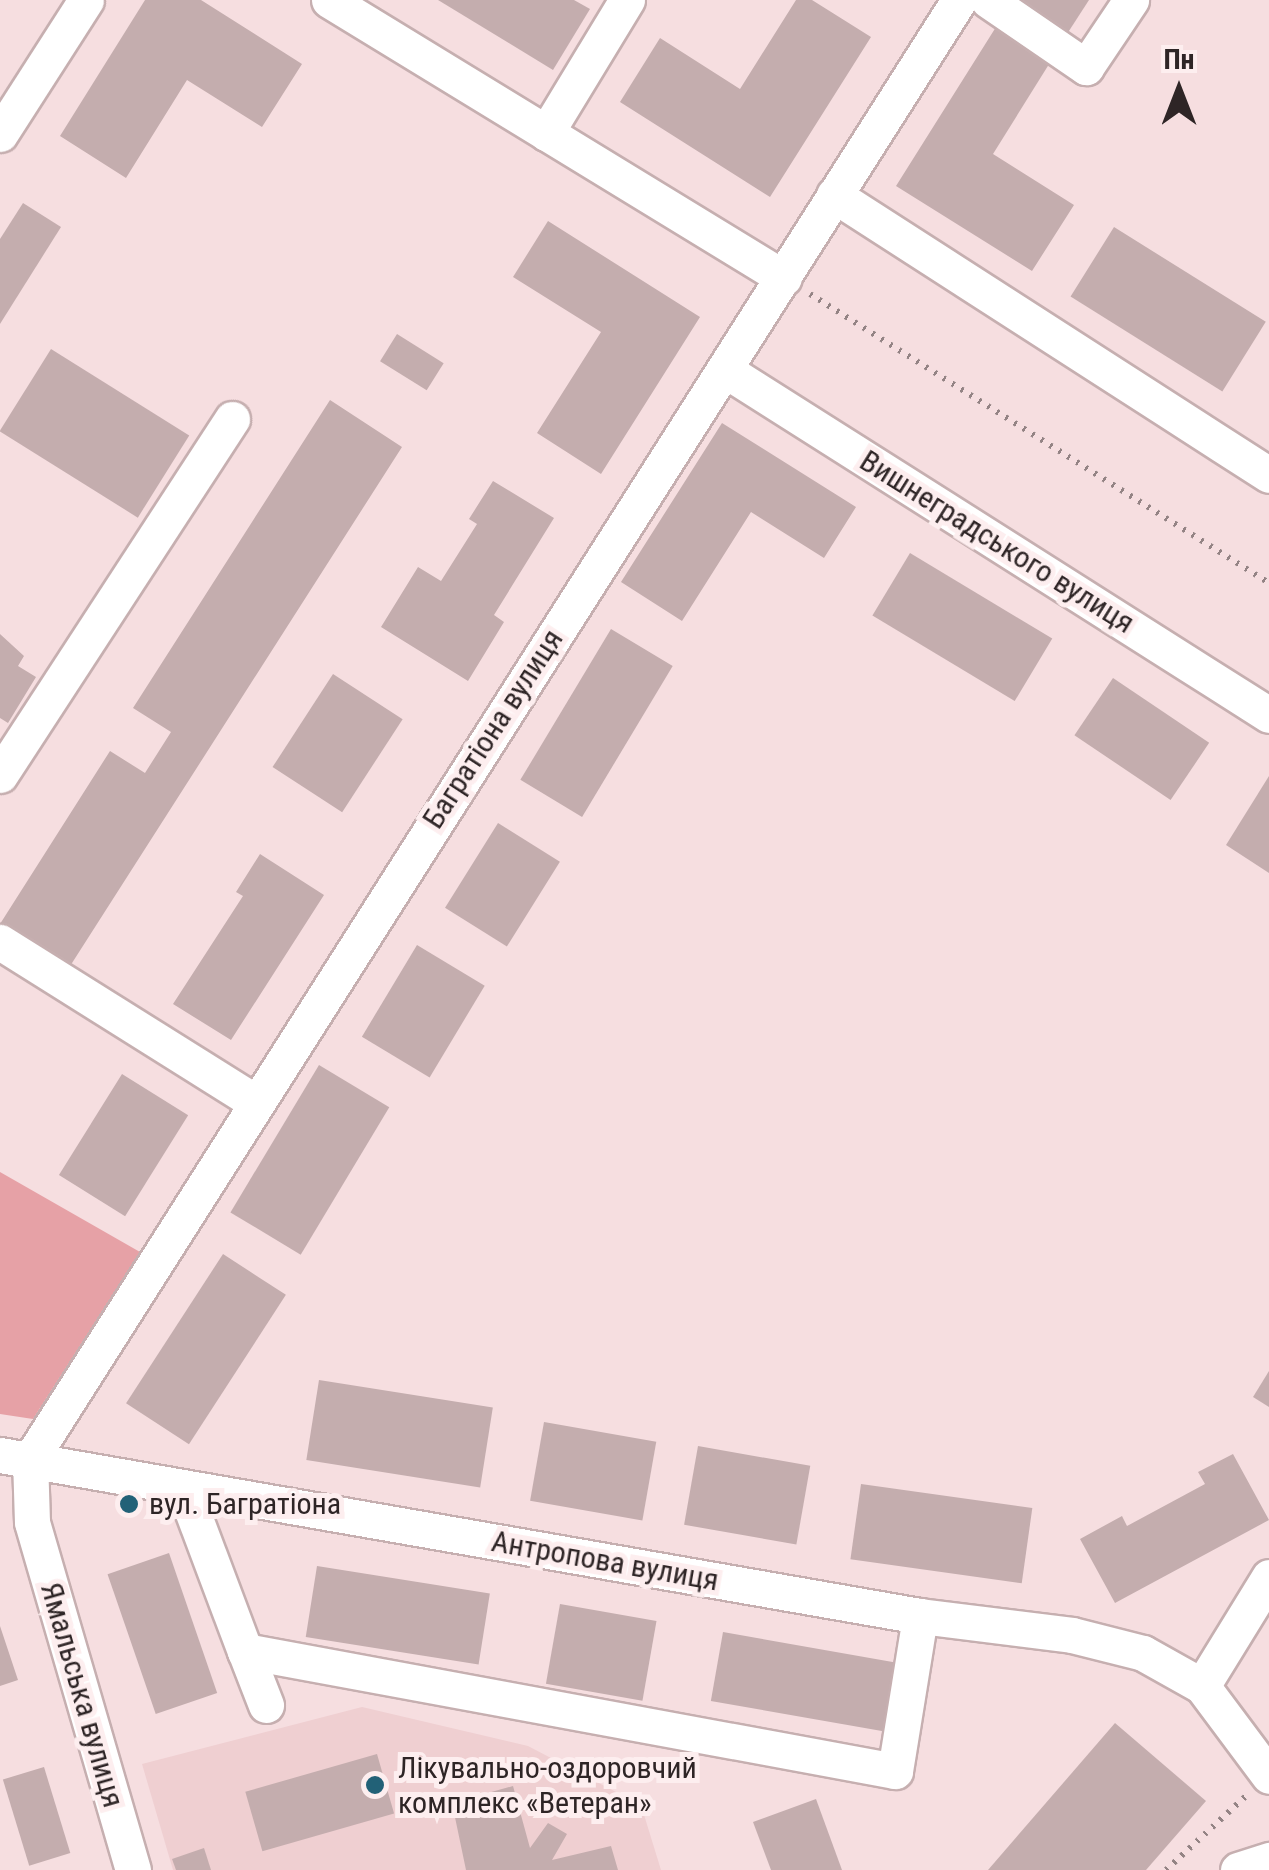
<!DOCTYPE html>
<html>
<head>
<meta charset="utf-8">
<style>
	body { margin:0 }
	#map { position:relative; width:1269px; height:1870px; overflow:hidden; background:#f6dee0; font-family:"Roboto Condensed",sans-serif }
	div>[style] { position:absolute }
	.built>* { inset:0; background:#efcfd1 }
	.green>* { inset:0; background:#e6a1a6 }
	.building>* { inset:0; background:#c4adae; transform-origin:0 0 }
	.path>* { height:6px; margin-top:-3px; transform-origin:0; background:repeating-linear-gradient(90deg,#938384 0 2.5px,transparent 0 10.5px) }
	.roads { filter:drop-shadow(2px 0 #c6afb0) drop-shadow(-2px 0 #c6afb0) drop-shadow(0 2px #c6afb0) drop-shadow(0 -2px #c6afb0) }
	.minor>* { height:35px; margin:-17.5px; padding:0 17.5px; transform-origin:17.5px; border-radius:17.5px; background:#fff }
	.dots>* { width:28px; height:28px; translate:-50% -50%; box-sizing:border-box; border:5px solid #fdeeef; border-radius:50% }
	span { translate:-50% -50%; white-space:nowrap; text-align:center; line-height:1.15; -webkit-text-stroke:10px #fdeeef; paint-order:stroke }
	.street-label { font-size:30px; color:#2e2526 }
	.poi-label { font-size:30px; color:#2e2526 }
	.left { translate:0 -50%; text-align:left }
	.north { position:absolute; left:1129px; top:40px; width:100px; height:100px; -webkit-text-stroke:8px #fdeeef; paint-order:stroke; rotate:0deg; font-size:28px; font-weight:700; line-height:40px; text-align:center; color:#2e2526 }
	.north::after { content:''; display:block; margin:auto; width:35px; height:45px; background:#2e2526; clip-path:polygon(50% 0,100% 100%,50% 72%,0 100%) }
</style>
</head>
<body>
<div id="map">
	<div class="built">
		<div style="clip-path:polygon(362px 1707px,528px 1746px,641px 1805px,661px 1870px,173px 1870px,142px 1764px)"></div>
	</div>
	<div class="green">
		<div style="clip-path:polygon(0 1172px,140px 1252px,33px 1419px,0 1414px)"></div>
	</div>
	<div class="building">
		<div style="clip-path:polygon(145px 0,201px 0,302px 64px,262px 127px,187px 80px,126px 178px,60px 136px)"></div>
		<div style="clip-path:polygon(438px 0,574px 0,590px 9px,553px 70px)"></div>
		<div style="clip-path:polygon(796px 0,812px 0,871px 37px,770px 197px,620px 102px,660px 38px,740px 89px)"></div>
		<div style="clip-path:polygon(1014px 0,1089px 0,1067px 34px)"></div>
		<div style="clip-path:polygon(996px 27px,1051px 61px,993px 154px,1074px 205px,1032px 271px,896px 186px)"></div>
		<div style="clip-path:polygon(23px 203px,61px 227px,0 324px,0 239px)"></div>
		<div style="clip-path:polygon(548px 221px,700px 317px,601px 474px,537px 433px,601px 332px,513px 277px)"></div>
		<div style="left:1114px;top:227px;width:179px;height:82px;rotate:32deg"></div>
		<div style="left:397px;top:334px;width:55px;height:32px;rotate:32deg"></div>
		<div style="left:51px;top:349px;width:163px;height:97px;rotate:32deg"></div>
		<div style="clip-path:polygon(330px 400px,402px 447px,65px 974px,0 933px,0 924px,110px 751px,145px 773px,171px 732px,133px 708px)"></div>
		<div style="clip-path:polygon(722px 423px,856px 507px,824px 558px,751px 512px,682px 621px,621px 582px)"></div>
		<div style="clip-path:polygon(493px 481px,554px 518px,494px 615px,504px 622px,468px 681px,381px 627px,418px 567px,441px 581px,477px 524px,469px 519px)"></div>
		<div style="left:910px;top:553px;width:166px;height:73px;rotate:31deg"></div>
		<div style="left:611px;top:629px;width:72px;height:176px;rotate:31deg"></div>
		<div style="clip-path:polygon(0 634px,24px 656px,18px 666px,36px 677px,8px 723px,0 718px)"></div>
		<div style="left:333px;top:674px;width:83px;height:111px;rotate:33deg"></div>
		<div style="left:1113px;top:678px;width:116px;height:69px;rotate:34deg"></div>
		<div style="clip-path:polygon(1269px 776px,1269px 873px,1226px 845px)"></div>
		<div style="left:498px;top:823px;width:73px;height:100px;rotate:32deg"></div>
		<div style="clip-path:polygon(260px 854px,324px 895px,231px 1040px,173px 1004px,243px 896px,236px 892px)"></div>
		<div style="left:417px;top:945px;width:79px;height:107px;rotate:31deg"></div>
		<div style="left:319px;top:1065px;width:82px;height:172px;rotate:31deg"></div>
		<div style="left:122px;top:1074px;width:78px;height:119px;rotate:32deg"></div>
		<div style="left:223px;top:1254px;width:75px;height:178px;rotate:33deg"></div>
		<div style="clip-path:polygon(1269px 1371px,1269px 1407px,1253px 1397px)"></div>
		<div style="left:319px;top:1380px;width:176px;height:81px;rotate:9deg"></div>
		<div style="left:544px;top:1422px;width:114px;height:80px;rotate:10deg"></div>
		<div style="left:698px;top:1446px;width:114px;height:80px;rotate:10deg"></div>
		<div style="clip-path:polygon(1233px 1454px,1269px 1520px,1115px 1603px,1080px 1539px,1122px 1516px,1127px 1526px,1205px 1484px,1198px 1472px)"></div>
		<div style="left:861px;top:1484px;width:173px;height:76px;rotate:8deg"></div>
		<div style="left:169px;top:1553px;width:148px;height:65px;rotate:71deg"></div>
		<div style="left:317px;top:1566px;width:175px;height:72px;rotate:9deg"></div>
		<div style="left:560px;top:1604px;width:98px;height:81px;rotate:10deg"></div>
		<div style="clip-path:polygon(0 1626px,18px 1680px,0 1686px)"></div>
		<div style="left:723px;top:1632px;width:178px;height:70px;rotate:10deg"></div>
		<div style="clip-path:polygon(1115px 1723px,1206px 1801px,1146px 1870px,988px 1870px)"></div>
		<div style="left:377px;top:1754px;width:62px;height:137px;rotate:74deg"></div>
		<div style="left:44px;top:1767px;width:90px;height:43px;rotate:73deg"></div>
		<div style="clip-path:polygon(513px 1786px,530px 1848px,548px 1823px,567px 1834px,552px 1860px,611px 1846px,618px 1870px,466px 1870px,452px 1803px)"></div>
		<div style="clip-path:polygon(816px 1799px,842px 1870px,771px 1870px,753px 1822px)"></div>
		<div style="clip-path:polygon(204px 1848px,211px 1870px,176px 1870px,172px 1859px)"></div>
	</div>
	<div class="path">
		<div style="left:810px;top:294px;width:542px;rotate:32.2deg"></div>
		<div style="left:1166px;top:1870px;width:109px;rotate:-42.8deg"></div>
	</div>
	<div class="roads">
		<div class="minor">
			<div style="left:329px;top:0;width:533px;rotate:31.42deg"></div>
			<div style="left:988px;top:0;width:119px;rotate:34.4deg"></div>
			<div style="left:1086px;top:67px;width:81px;rotate:-56.1deg"></div>
			<div style="left:546px;top:133px;width:156px;rotate:-58.7deg"></div>
			<div style="left:0;top:134px;width:159px;rotate:-57.3deg"></div>
			<div style="left:834px;top:195px;width:517px;rotate:32.77deg"></div>
			<div style="left:725px;top:370px;width:644px;rotate:32.38deg"></div>
			<div style="left:0;top:775px;width:425px;rotate:-56.9deg"></div>
			<div style="left:0;top:942px;width:299px;rotate:32.1deg"></div>
			<div style="left:0;top:1455px;width:934px;rotate:9.93deg"></div>
			<div style="left:920px;top:1616px;width:153px;rotate:7.1deg"></div>
			<div style="left:1072px;top:1635px;width:73px;rotate:14.2deg"></div>
			<div style="left:1143px;top:1653px;width:68px;rotate:29.2deg"></div>
			<div style="left:1202px;top:1686px;width:112px;rotate:53.3deg"></div>
			<div style="left:184px;top:1489px;width:173px;rotate:69.4deg"></div>
			<div style="left:245px;top:1651px;width:661px;rotate:10.46deg"></div>
			<div style="left:895px;top:1771px;width:157px;rotate:-80.8deg"></div>
			<div style="left:245px;top:1651px;width:58px;rotate:68.7deg"></div>
			<div style="left:1202px;top:1686px;width:128px;rotate:-58.4deg"></div>
			<div style="left:133px;top:1870px;width:362px;rotate:-106.2deg"></div>
			<div style="left:32px;top:1522px;width:62px;rotate:-91.8deg"></div>
			<div style="left:30px;top:1460px;width:1731px;rotate:-57.53deg"></div>
			<div style="left:1238px;top:1870px;width:33px;rotate:-18deg"></div>
		</div>
	</div>
	<div class="dots">
		<div style="left:129px;top:1504px;background:#226177"></div>
		<div style="left:375px;top:1785px;background:#226177"></div>
	</div>
	<div class="street-label">
		<span style="left:997px;top:542px;rotate:32deg">Вишнеградського вулиця</span>
		<span style="left:493px;top:729px;rotate:-57deg">Багратіона вулиця</span>
		<span style="left:605px;top:1561px;rotate:10deg">Антропова вулиця</span>
		<span style="left:82px;top:1695px;rotate:74deg">Ямальська вулиця</span>
	</div>
	<div class="poi-label">
		<span class="left" style="left:149px;top:1504px">вул. Багратіона</span>
		<span class="left" style="left:398px;top:1785px">Лікувально-оздоровчий<br>комплекс «Ветеран»</span>
	</div>
	<div class="north">Пн</div>
</div>
</body>
</html>
